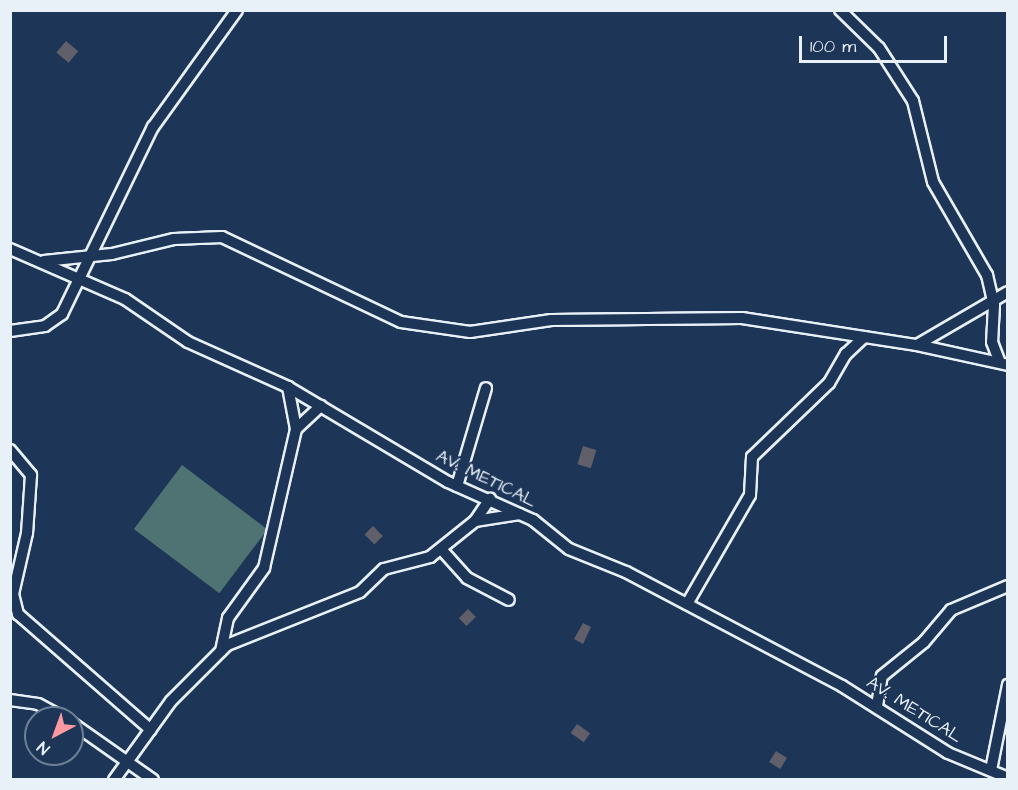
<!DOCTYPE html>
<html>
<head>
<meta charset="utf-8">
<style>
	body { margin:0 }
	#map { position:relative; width:1018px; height:790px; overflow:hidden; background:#1d3557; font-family:"Architects Daughter",sans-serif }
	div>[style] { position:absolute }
	.green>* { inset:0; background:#4f7273; transform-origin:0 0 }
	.building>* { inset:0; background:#605f6a; transform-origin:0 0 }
	.roads { filter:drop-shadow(2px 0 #e8f1f8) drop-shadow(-2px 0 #e8f1f8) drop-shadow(0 2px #e8f1f8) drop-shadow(0 -2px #e8f1f8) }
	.minor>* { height:10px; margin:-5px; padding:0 5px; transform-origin:5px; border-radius:5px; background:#1d3557 }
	span { translate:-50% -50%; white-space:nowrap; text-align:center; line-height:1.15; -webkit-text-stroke:4.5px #1d3557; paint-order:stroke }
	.street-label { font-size:18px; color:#e8f1f8 }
	.frame { position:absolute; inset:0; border:12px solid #e8f1f8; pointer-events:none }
	.north { position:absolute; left:24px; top:706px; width:60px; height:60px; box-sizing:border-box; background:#1d3557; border:2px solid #6e8097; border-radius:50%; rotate:221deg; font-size:16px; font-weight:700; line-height:24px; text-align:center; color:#e8f1f8 }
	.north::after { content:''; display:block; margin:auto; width:21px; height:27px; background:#ff9aa2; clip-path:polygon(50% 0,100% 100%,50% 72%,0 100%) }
	.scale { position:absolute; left:799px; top:36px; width:148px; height:27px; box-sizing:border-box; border:3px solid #e8f1f8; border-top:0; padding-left:8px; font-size:18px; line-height:21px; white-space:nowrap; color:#e8f1f8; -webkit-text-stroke:4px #1d3557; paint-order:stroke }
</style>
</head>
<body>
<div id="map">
	<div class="green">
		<div style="left:182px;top:465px;width:107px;height:80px;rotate:37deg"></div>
	</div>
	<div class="building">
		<div style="left:66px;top:41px;width:16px;height:15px;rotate:40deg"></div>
		<div style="left:583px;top:446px;width:14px;height:19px;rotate:17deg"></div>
		<div style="left:373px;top:526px;width:14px;height:12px;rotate:45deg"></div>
		<div style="left:468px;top:609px;width:11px;height:13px;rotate:45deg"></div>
		<div style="clip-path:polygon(583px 623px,591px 627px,583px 644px,574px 639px)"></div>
		<div style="left:577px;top:724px;width:16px;height:11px;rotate:35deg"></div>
		<div style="left:776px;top:751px;width:13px;height:13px;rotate:32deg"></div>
	</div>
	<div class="roads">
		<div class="minor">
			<div style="left:840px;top:10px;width:54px;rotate:44.3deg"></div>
			<div style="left:879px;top:48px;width:63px;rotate:57.3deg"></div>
			<div style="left:913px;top:101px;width:83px;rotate:76.1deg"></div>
			<div style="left:933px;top:182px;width:108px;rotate:59.9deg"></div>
			<div style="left:987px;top:275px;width:31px;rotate:77deg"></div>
			<div style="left:994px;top:305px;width:37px;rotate:93deg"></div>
			<div style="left:992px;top:342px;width:19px;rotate:69deg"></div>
			<div style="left:10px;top:249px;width:125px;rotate:23.5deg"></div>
			<div style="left:125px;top:299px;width:76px;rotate:34.3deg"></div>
			<div style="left:188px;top:342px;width:110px;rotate:24.2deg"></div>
			<div style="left:288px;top:387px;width:186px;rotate:30.7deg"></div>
			<div style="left:448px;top:482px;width:93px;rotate:24.1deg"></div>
			<div style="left:533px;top:520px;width:46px;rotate:38.9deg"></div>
			<div style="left:569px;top:549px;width:61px;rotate:22deg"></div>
			<div style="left:626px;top:572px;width:244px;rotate:27.8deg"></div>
			<div style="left:842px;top:686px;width:125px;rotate:32.3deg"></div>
			<div style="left:948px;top:753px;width:65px;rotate:22.6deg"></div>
			<div style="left:44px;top:261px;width:68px;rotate:-5.9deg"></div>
			<div style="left:112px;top:254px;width:64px;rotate:-13.6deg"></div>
			<div style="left:174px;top:239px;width:48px;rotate:-2.4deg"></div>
			<div style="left:222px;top:237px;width:198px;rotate:25.4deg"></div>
			<div style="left:401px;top:322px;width:70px;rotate:8.2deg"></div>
			<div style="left:470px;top:332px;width:82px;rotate:-8.4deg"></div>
			<div style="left:551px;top:320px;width:191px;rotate:-0.6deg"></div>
			<div style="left:742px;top:318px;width:177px;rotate:8.8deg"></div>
			<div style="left:917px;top:345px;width:105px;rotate:-30.2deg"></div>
			<div style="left:10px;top:331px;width:35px;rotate:-8deg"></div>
			<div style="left:45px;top:326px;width:21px;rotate:-35deg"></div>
			<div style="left:62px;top:314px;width:208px;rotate:-64.1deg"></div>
			<div style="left:153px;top:127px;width:144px;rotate:-54.3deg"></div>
			<div style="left:917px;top:345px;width:93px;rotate:12.4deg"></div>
			<div style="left:288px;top:387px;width:43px;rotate:79.2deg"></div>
			<div style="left:10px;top:450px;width:33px;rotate:50deg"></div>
			<div style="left:31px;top:475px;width:58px;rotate:93.9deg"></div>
			<div style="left:27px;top:533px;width:63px;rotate:102.9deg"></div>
			<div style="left:13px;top:594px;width:21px;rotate:76deg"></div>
			<div style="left:18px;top:614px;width:176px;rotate:41.1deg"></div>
			<div style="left:457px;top:486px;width:102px;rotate:-73.5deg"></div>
			<div style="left:475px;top:521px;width:27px;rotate:-56deg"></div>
			<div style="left:441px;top:549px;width:39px;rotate:48deg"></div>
			<div style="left:467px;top:578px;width:47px;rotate:27.6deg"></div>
			<div style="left:687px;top:604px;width:126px;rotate:-60deg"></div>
			<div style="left:750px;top:495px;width:38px;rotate:-87deg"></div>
			<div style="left:752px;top:457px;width:107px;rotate:-43.9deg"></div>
			<div style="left:829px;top:383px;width:34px;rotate:-60deg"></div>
			<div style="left:846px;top:354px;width:25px;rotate:-43deg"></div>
			<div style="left:221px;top:651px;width:34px;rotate:-78deg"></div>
			<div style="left:228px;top:618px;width:62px;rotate:-54.2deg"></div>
			<div style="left:264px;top:568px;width:143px;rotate:-77deg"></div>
			<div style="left:296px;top:429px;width:34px;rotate:-43deg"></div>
			<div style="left:10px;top:700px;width:28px;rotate:8deg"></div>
			<div style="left:38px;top:704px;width:30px;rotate:28deg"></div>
			<div style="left:877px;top:706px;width:30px;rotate:-81deg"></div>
			<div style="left:882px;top:676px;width:54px;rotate:-39deg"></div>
			<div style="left:924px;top:642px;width:42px;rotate:-49.8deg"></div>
			<div style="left:951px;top:610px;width:62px;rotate:-22.8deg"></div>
			<div style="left:72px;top:723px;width:99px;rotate:35.1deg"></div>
			<div style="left:991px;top:770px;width:87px;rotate:-78.7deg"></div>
			<div style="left:114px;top:780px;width:97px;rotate:-54.2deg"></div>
			<div style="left:171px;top:701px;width:79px;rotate:-45deg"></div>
			<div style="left:227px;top:645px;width:143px;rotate:-21.7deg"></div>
			<div style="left:360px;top:592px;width:33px;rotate:-44deg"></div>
			<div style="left:384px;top:569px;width:48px;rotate:-14.6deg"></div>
			<div style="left:430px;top:557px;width:58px;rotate:-38.7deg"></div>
			<div style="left:475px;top:521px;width:45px;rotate:-9deg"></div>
		</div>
	</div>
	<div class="street-label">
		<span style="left:486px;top:479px;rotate:26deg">AV. METICAL</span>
		<span style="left:914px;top:710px;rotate:32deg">AV. METICAL</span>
	</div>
	<div class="frame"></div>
	<div class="north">N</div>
	<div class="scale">100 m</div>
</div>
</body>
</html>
